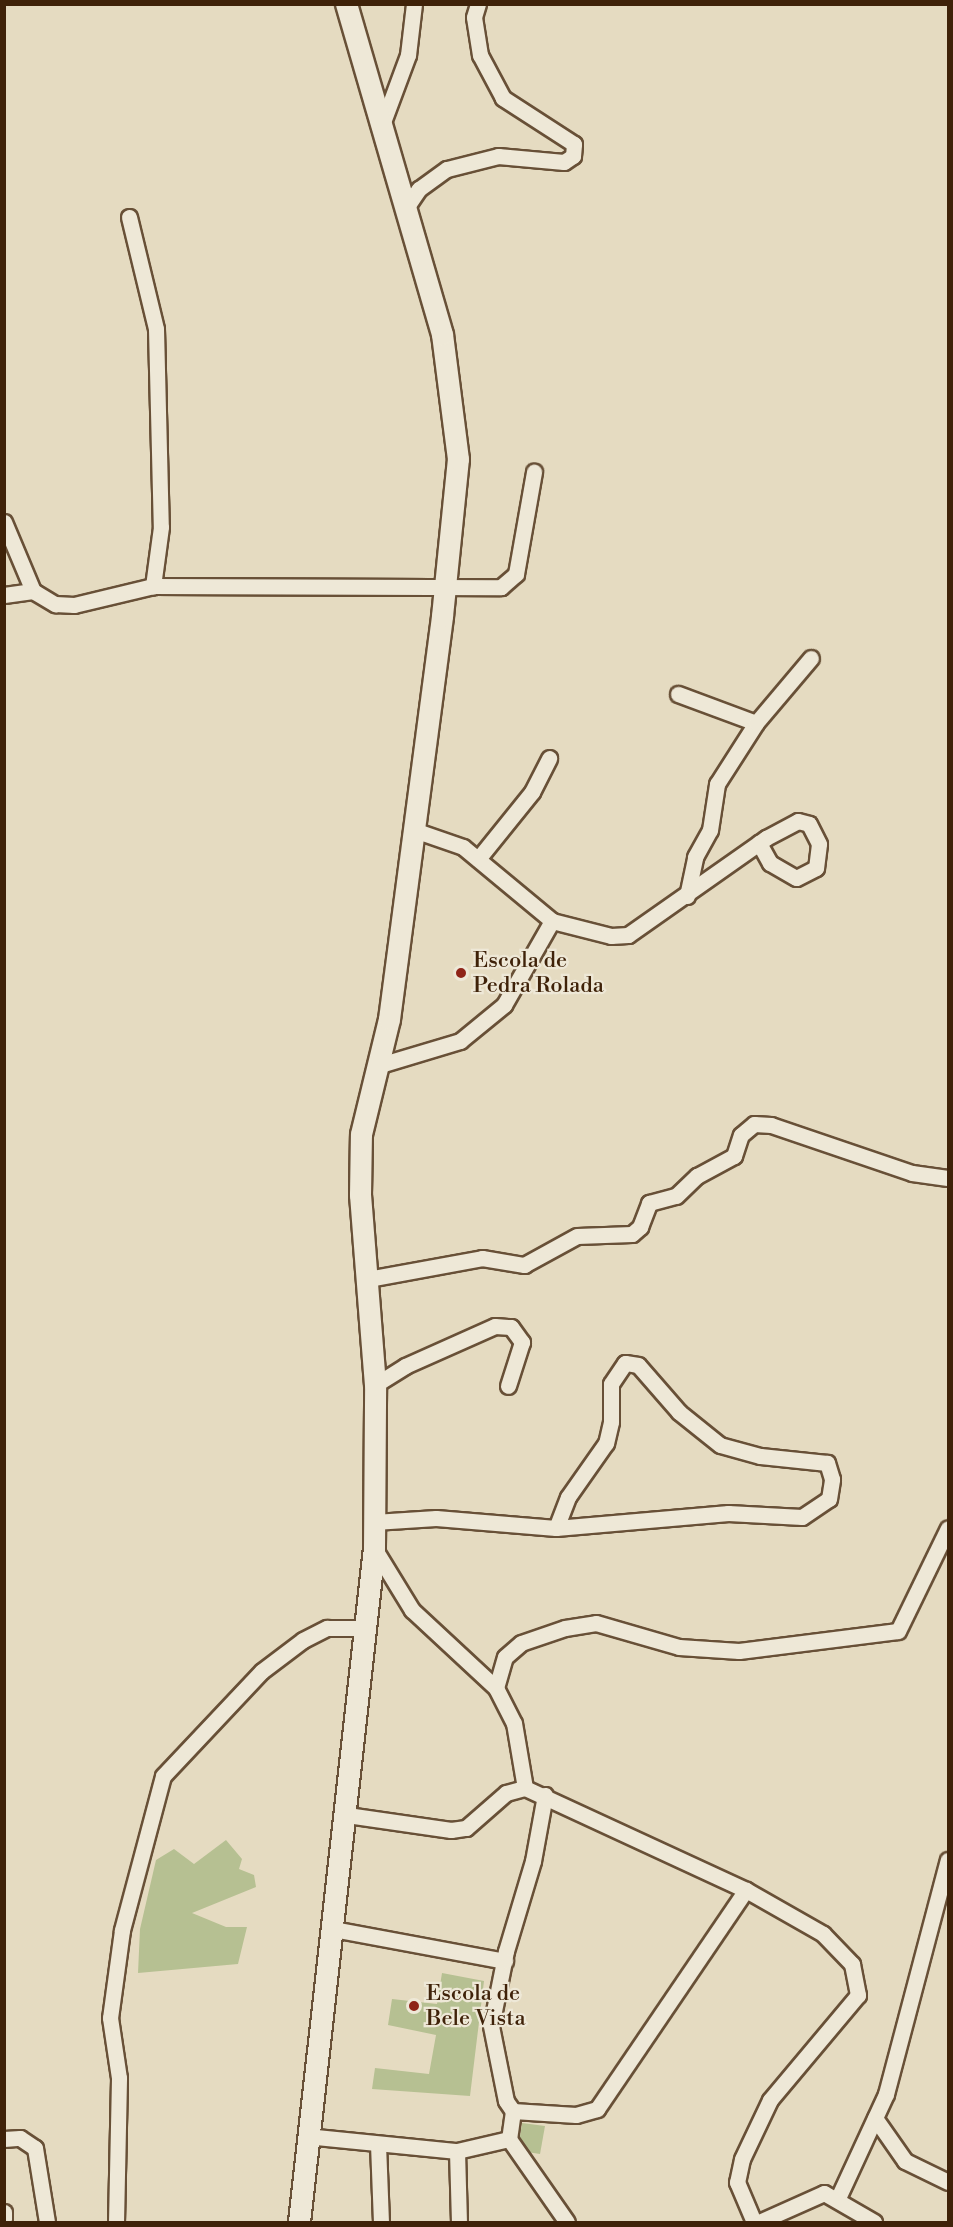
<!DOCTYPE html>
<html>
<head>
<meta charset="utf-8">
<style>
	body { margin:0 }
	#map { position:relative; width:953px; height:2227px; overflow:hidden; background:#e5dbc1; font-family:"Libre Bodoni",serif }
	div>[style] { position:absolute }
	.green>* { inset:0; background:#b6c092 }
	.roads { filter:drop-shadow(2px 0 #685037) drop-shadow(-2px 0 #685037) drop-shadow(0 2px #685037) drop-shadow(0 -2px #685037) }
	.street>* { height:15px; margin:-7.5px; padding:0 7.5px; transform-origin:7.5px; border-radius:7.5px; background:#eee8d7 }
	.secondary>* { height:21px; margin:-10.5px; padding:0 10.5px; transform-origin:10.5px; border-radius:10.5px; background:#eee8d7 }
	.dots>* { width:16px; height:16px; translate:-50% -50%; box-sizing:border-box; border:3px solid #eee8d7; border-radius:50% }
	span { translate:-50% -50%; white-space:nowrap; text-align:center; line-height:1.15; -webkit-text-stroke:4.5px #eee8d7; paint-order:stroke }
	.poi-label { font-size:22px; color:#3f2209 }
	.left { translate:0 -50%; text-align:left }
	.frame { position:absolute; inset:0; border:6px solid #3f2209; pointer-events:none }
</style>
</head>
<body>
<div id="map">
	<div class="green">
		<div style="clip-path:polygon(226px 1840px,242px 1859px,239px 1869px,254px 1875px,256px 1887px,192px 1913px,226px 1927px,247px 1927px,238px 1964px,138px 1973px,140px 1929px,156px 1860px,174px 1849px,194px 1864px)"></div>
		<div style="clip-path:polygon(442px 1973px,484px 1981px,470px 2096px,372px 2089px,375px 2068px,429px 2074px,436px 2035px,388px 2025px,392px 1999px,437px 2004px)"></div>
		<div style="clip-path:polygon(522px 2123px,545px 2126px,540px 2154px,527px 2152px,519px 2143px)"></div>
	</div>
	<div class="roads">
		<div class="street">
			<div style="left:382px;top:125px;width:75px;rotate:-69.6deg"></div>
			<div style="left:408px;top:55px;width:51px;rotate:-83.3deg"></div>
			<div style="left:406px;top:208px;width:23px;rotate:-56deg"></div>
			<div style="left:419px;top:189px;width:34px;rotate:-36deg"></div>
			<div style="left:447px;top:169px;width:53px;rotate:-14.3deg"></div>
			<div style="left:498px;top:156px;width:66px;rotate:5.2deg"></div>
			<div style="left:564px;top:162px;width:11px;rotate:-34deg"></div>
			<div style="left:573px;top:156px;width:12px;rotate:-85deg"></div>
			<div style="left:574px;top:144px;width:85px;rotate:-147.1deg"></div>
			<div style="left:503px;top:98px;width:49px;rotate:-118.1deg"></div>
			<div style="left:480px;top:55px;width:38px;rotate:-99deg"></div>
			<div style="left:474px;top:17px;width:14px;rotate:-73deg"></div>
			<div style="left:129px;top:217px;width:115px;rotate:76.4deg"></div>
			<div style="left:156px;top:329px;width:198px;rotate:88.6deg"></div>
			<div style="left:161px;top:527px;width:60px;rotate:97.7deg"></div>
			<div style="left:4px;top:522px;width:75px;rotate:67.2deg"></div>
			<div style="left:33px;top:591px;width:26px;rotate:31deg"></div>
			<div style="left:55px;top:604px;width:19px;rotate:3deg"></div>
			<div style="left:74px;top:605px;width:81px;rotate:-13.5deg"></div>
			<div style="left:153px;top:586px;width:348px;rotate:0.2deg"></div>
			<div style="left:501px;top:587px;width:20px;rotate:-41deg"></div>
			<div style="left:516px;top:574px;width:104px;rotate:-80deg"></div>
			<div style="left:4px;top:595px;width:29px;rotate:-8deg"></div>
			<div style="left:678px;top:694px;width:83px;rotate:20.4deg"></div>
			<div style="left:414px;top:830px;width:52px;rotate:19.1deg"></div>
			<div style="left:463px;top:847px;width:116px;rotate:39.7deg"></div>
			<div style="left:478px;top:859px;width:86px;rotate:-51.1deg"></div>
			<div style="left:532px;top:792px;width:38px;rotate:-63deg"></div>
			<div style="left:687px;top:896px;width:40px;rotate:-78deg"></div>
			<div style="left:695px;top:857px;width:31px;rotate:-61deg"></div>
			<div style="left:710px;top:830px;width:47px;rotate:-81.3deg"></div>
			<div style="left:717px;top:784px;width:72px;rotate:-57.4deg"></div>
			<div style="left:756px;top:723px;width:85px;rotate:-49.8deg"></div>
			<div style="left:380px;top:1065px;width:84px;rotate:-16.7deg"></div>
			<div style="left:460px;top:1041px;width:57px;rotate:-39.3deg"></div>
			<div style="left:504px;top:1005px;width:97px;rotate:-60.3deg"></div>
			<div style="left:552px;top:921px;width:61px;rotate:14.3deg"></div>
			<div style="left:611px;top:936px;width:17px;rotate:-3deg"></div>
			<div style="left:628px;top:935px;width:169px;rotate:-35.1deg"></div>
			<div style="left:766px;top:838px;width:36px;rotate:-28deg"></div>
			<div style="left:798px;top:821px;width:11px;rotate:15deg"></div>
			<div style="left:809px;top:824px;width:22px;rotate:63deg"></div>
			<div style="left:819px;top:844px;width:24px;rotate:97deg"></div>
			<div style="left:816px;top:868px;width:22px;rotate:153deg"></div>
			<div style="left:796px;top:878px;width:30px;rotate:-150deg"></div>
			<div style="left:770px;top:863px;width:23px;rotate:-119deg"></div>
			<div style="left:368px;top:1279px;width:116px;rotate:-10.4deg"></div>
			<div style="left:482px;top:1258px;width:43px;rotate:9.5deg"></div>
			<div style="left:524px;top:1265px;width:60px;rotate:-28.7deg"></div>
			<div style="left:577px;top:1236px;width:55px;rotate:-2.1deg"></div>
			<div style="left:632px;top:1234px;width:11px;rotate:-41deg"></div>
			<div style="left:640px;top:1227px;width:26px;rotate:-69deg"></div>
			<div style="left:649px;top:1203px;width:28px;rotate:-15deg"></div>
			<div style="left:676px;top:1196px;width:29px;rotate:-44deg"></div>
			<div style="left:697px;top:1176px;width:42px;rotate:-28.4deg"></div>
			<div style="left:734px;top:1156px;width:22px;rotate:-72deg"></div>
			<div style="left:741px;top:1135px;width:17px;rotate:-40deg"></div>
			<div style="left:754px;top:1124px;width:17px;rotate:3deg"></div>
			<div style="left:771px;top:1125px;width:149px;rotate:18.8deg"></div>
			<div style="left:912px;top:1173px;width:36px;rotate:8deg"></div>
			<div style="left:375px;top:1385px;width:36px;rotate:-32deg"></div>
			<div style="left:405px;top:1366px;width:98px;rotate:-24deg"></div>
			<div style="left:495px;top:1326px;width:16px;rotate:4deg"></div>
			<div style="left:511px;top:1327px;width:19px;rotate:54deg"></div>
			<div style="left:522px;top:1342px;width:46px;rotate:107.7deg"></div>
			<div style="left:374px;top:1522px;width:62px;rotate:-3.7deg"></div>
			<div style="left:436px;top:1518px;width:120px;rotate:4.8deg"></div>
			<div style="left:556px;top:1528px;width:173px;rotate:-5deg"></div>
			<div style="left:728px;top:1513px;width:74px;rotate:3.1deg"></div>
			<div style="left:802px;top:1517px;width:32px;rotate:-34deg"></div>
			<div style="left:829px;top:1499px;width:20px;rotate:-81deg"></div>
			<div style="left:832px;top:1479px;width:17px;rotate:-107deg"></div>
			<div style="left:827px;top:1463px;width:67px;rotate:-174deg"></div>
			<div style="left:760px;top:1456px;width:41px;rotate:-164.6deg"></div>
			<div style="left:720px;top:1445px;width:53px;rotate:-141.2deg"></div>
			<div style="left:679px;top:1412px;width:62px;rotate:-131.1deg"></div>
			<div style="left:638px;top:1365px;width:13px;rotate:-171deg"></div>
			<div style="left:625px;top:1363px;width:25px;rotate:124deg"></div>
			<div style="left:611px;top:1384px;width:38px;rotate:90deg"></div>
			<div style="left:611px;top:1422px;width:22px;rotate:103deg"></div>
			<div style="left:606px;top:1443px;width:66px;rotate:125.1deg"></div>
			<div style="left:568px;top:1497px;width:33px;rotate:111deg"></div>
			<div style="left:374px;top:1548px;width:73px;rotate:58.5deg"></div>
			<div style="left:412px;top:1610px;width:115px;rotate:42.9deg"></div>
			<div style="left:496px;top:1688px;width:39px;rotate:63deg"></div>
			<div style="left:514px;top:1723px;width:66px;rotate:80.4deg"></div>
			<div style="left:496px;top:1688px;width:32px;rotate:-74deg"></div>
			<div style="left:505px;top:1657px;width:21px;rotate:-41deg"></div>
			<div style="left:521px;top:1643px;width:46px;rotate:-18.8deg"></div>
			<div style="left:565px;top:1628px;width:31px;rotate:-9deg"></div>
			<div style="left:596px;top:1623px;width:86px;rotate:16.1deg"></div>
			<div style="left:679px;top:1647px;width:60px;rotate:3.8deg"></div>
			<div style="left:739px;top:1651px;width:160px;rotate:-7.2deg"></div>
			<div style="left:898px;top:1631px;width:114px;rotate:-64.1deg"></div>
			<div style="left:545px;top:1795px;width:67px;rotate:100.3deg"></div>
			<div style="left:533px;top:1861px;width:94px;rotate:106.7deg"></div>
			<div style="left:506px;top:1951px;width:76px;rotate:101.3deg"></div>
			<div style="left:491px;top:2026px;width:76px;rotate:78.7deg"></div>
			<div style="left:506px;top:2101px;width:12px;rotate:55deg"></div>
			<div style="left:513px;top:2111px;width:63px;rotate:3.6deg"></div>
			<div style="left:576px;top:2115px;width:22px;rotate:-16deg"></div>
			<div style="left:597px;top:2109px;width:265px;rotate:-55.8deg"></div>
			<div style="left:347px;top:1815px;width:105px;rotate:8.2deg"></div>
			<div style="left:451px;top:1830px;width:15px;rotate:-8deg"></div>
			<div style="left:466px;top:1828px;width:53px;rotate:-41.2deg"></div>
			<div style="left:506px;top:1793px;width:20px;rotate:-15deg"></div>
			<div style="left:525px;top:1788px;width:243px;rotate:24.8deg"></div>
			<div style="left:746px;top:1890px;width:89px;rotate:29.7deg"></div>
			<div style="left:823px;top:1934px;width:42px;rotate:46deg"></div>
			<div style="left:852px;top:1964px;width:32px;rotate:79deg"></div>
			<div style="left:858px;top:1995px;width:137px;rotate:130deg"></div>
			<div style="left:770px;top:2100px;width:65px;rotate:115.4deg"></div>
			<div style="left:742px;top:2159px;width:24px;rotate:102deg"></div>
			<div style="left:737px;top:2182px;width:43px;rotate:67deg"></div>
			<div style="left:333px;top:1929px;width:175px;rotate:10.5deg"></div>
			<div style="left:513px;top:2111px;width:28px;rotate:98deg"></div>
			<div style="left:509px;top:2139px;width:101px;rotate:55.1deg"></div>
			<div style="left:875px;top:2118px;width:52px;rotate:55.1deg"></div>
			<div style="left:905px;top:2161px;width:48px;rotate:26deg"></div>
			<div style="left:306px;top:2136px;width:152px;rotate:5.7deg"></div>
			<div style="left:457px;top:2151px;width:53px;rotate:-13deg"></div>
			<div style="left:4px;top:2139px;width:16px;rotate:-4deg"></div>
			<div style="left:20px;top:2138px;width:18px;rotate:34deg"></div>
			<div style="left:35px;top:2148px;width:75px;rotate:80.8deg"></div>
			<div style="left:378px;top:2144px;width:78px;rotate:87.8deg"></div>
			<div style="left:457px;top:2151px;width:71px;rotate:88.4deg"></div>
			<div style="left:838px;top:2198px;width:115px;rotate:-65.2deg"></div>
			<div style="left:886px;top:2094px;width:242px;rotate:-75.2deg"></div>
			<div style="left:4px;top:2212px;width:7px;rotate:90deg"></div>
			<div style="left:116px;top:2222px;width:144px;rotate:-88.8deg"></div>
			<div style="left:119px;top:2078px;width:61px;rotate:-98.5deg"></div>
			<div style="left:110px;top:2018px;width:89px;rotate:-82.2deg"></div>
			<div style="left:122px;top:1930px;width:159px;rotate:-75.1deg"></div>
			<div style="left:163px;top:1776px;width:144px;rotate:-46.7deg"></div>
			<div style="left:262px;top:1671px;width:51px;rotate:-37.1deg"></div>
			<div style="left:303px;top:1640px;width:27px;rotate:-27deg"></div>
			<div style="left:327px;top:1628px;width:40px"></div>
			<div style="left:759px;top:2222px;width:71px;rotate:-24deg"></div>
			<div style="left:824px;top:2193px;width:58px;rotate:30.1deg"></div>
		</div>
		<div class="secondary">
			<div style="left:299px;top:2222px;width:678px;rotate:-83.65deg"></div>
			<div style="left:374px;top:1548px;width:163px;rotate:-89.6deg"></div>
			<div style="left:375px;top:1385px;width:191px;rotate:-94.5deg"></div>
			<div style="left:360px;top:1195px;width:61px;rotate:-89.1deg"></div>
			<div style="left:361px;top:1134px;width:118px;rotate:-76.3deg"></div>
			<div style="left:389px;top:1019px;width:406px;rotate:-82.5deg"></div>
			<div style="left:442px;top:616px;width:158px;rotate:-84.2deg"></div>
			<div style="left:458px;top:459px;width:126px;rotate:-97.3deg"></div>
			<div style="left:442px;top:334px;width:344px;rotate:-106.2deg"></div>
		</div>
	</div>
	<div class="dots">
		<div style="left:461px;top:973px;background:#8f2418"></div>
		<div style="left:414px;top:2006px;background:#8f2418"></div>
	</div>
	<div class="poi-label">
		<span class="left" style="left:473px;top:973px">Escola de<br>Pedra Rolada</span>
		<span class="left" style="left:426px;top:2006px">Escola de<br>Bele Vista</span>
	</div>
	<div class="frame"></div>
</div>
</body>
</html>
